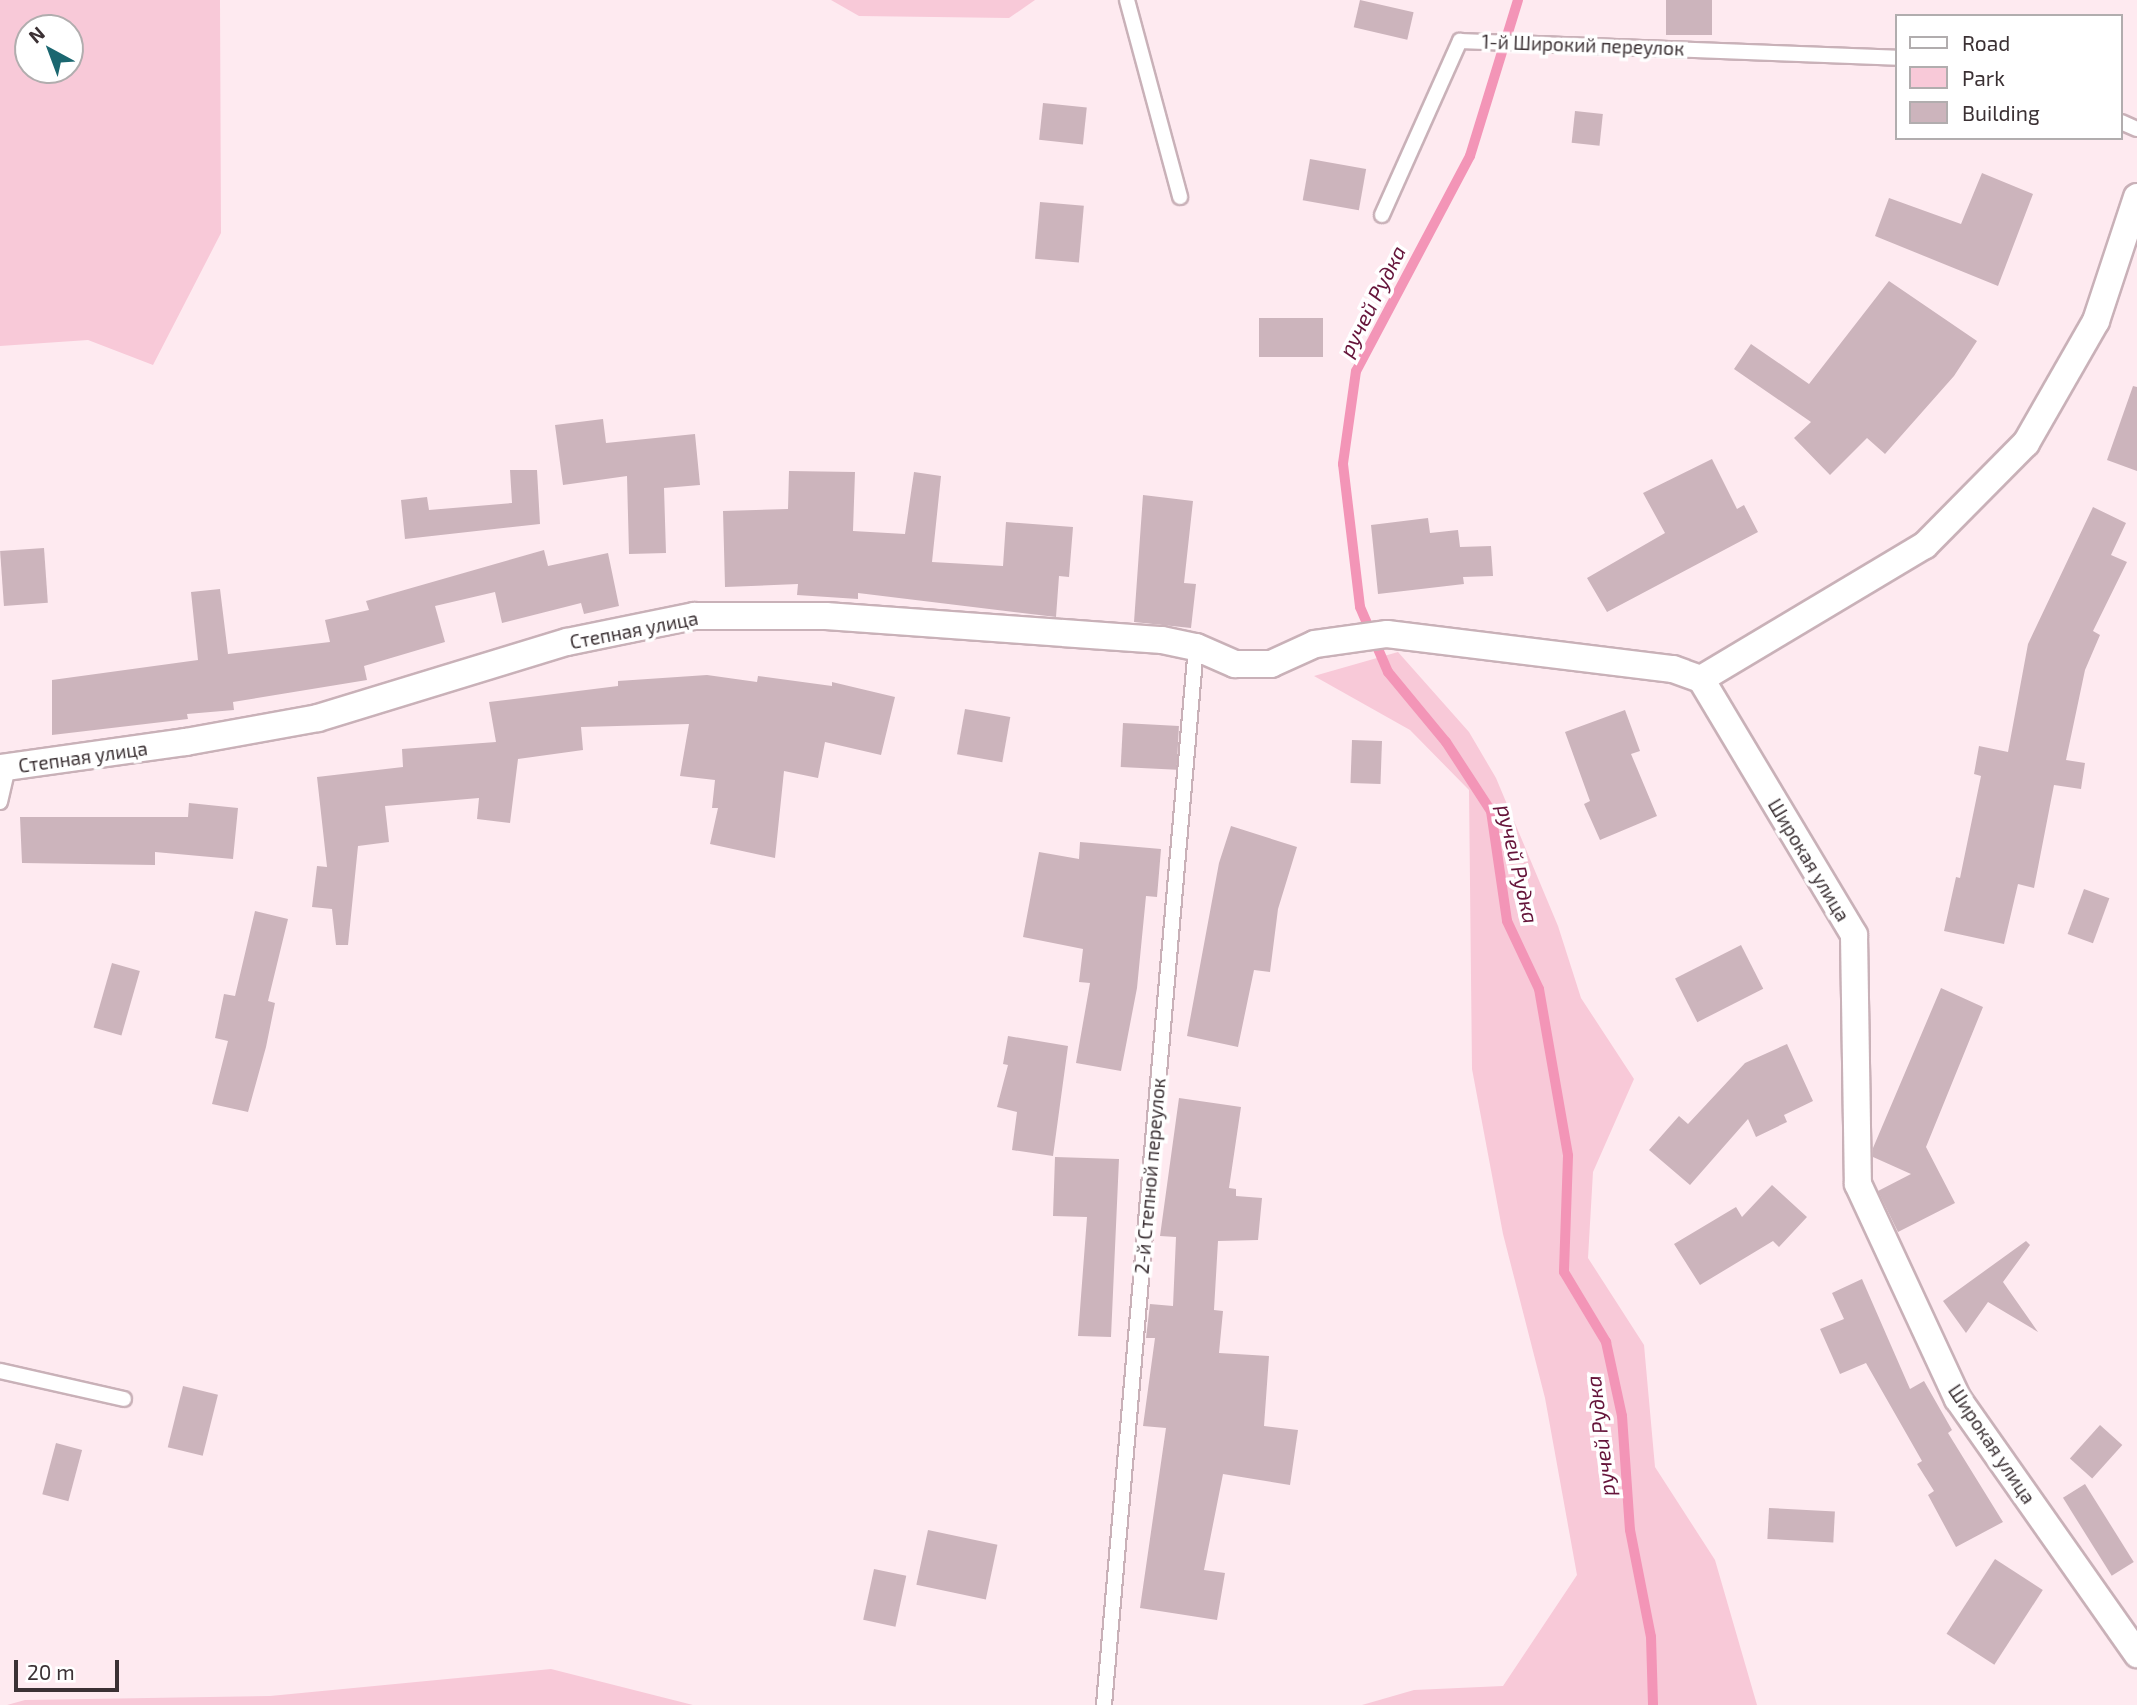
<!DOCTYPE html>
<html>
<head>
<meta charset="utf-8">
<style>
	body { margin:0 }
	#map { position:relative; width:2137px; height:1705px; overflow:hidden; background:#feeaf0; font-family:"Exo 2",sans-serif }
	div>[style] { position:absolute }
	.green>* { inset:0; background:#f8c9d8 }
	.stream>* { height:10px; margin:-5px; padding:0 5px; transform-origin:5px; border-radius:5px; background:#f395b7 }
	.building>* { inset:0; background:#ccb4bc; transform-origin:0 0 }
	.roads { filter:drop-shadow(2px 0 #c9b1b8) drop-shadow(-2px 0 #c9b1b8) drop-shadow(0 2px #c9b1b8) drop-shadow(0 -2px #c9b1b8) }
	.lane>* { height:14px; margin:-7px; padding:0 7px; transform-origin:7px; border-radius:7px; background:#fff }
	.street>* { height:26px; margin:-13px; padding:0 13px; transform-origin:13px; border-radius:13px; background:#fff }
	span { translate:-50% -50%; white-space:nowrap; text-align:center; line-height:1.15; -webkit-text-stroke:7px #fff; paint-order:stroke }
	.street-label { font-size:19px; color:#3b3134 }
	.water-label { font-size:21px; color:#65143a; font-style:italic }
	.legend { position:absolute; left:1895px; top:14px; width:228px; height:126px; box-sizing:border-box; background:#fff; border:2px solid #b1adae; margin:0; padding:9px 12px; list-style:none; font-size:21px; color:#3b3134 }
	.legend li { display:flex; align-items:center; gap:14px; height:35px }
	.legend b { width:35px; border:2px solid #b1adae }
	.north { position:absolute; left:14px; top:14px; width:70px; height:70px; box-sizing:border-box; background:#fff; border:2px solid #b1adae; border-radius:50%; rotate:319deg; font-size:19px; font-weight:700; line-height:28px; text-align:center; color:#3b3134 }
	.north::after { content:''; display:block; margin:auto; width:24px; height:32px; background:#1b6770; clip-path:polygon(50% 0,100% 100%,50% 72%,0 100%) }
	.scale { position:absolute; left:14px; top:1660px; width:105px; height:32px; box-sizing:border-box; border:4px solid #3b3134; border-top:0; padding-left:9px; font-size:21px; line-height:24px; white-space:nowrap; color:#3b3134; -webkit-text-stroke:5px #fff; paint-order:stroke }
</style>
</head>
<body>
<div id="map">
	<div class="green">
		<div style="clip-path:polygon(evenodd,0 0,220px 0,221px 233px,153px 365px,88px 340px,0 346px,0 0,28px 28px,70px 28px,70px 70px,28px 70px,28px 28px)"></div>
		<div style="clip-path:polygon(831px 0,1035px 0,1009px 18px,859px 16px)"></div>
		<div style="clip-path:polygon(1398px 652px,1469px 732px,1496px 778px,1558px 926px,1581px 998px,1634px 1079px,1593px 1172px,1588px 1258px,1644px 1345px,1655px 1467px,1715px 1560px,1757px 1705px,1362px 1705px,1414px 1690px,1503px 1686px,1577px 1575px,1545px 1398px,1503px 1234px,1472px 1069px,1469px 790px,1410px 730px,1314px 676px)"></div>
		<div style="clip-path:polygon(551px 1669px,693px 1705px,7px 1705px,25px 1700px,270px 1696px)"></div>
	</div>
	<div class="stream">
		<div style="left:1518px;top:0;width:163px;rotate:107.1deg"></div>
		<div style="left:1470px;top:156px;width:243px;rotate:117.9deg"></div>
		<div style="left:1356px;top:371px;width:94px;rotate:98deg"></div>
		<div style="left:1343px;top:464px;width:144px;rotate:83.2deg"></div>
		<div style="left:1360px;top:607px;width:71px;rotate:66.7deg"></div>
		<div style="left:1388px;top:672px;width:91px;rotate:50.4deg"></div>
		<div style="left:1446px;top:742px;width:82px;rotate:56.9deg"></div>
		<div style="left:1491px;top:811px;width:111px;rotate:81.7deg"></div>
		<div style="left:1507px;top:921px;width:75px;rotate:64.8deg"></div>
		<div style="left:1539px;top:989px;width:169px;rotate:80.1deg"></div>
		<div style="left:1568px;top:1156px;width:116px;rotate:92deg"></div>
		<div style="left:1564px;top:1272px;width:82px;rotate:59deg"></div>
		<div style="left:1606px;top:1342px;width:76px;rotate:77.8deg"></div>
		<div style="left:1622px;top:1416px;width:114px;rotate:86deg"></div>
		<div style="left:1630px;top:1530px;width:109px;rotate:78.9deg"></div>
		<div style="left:1651px;top:1637px;width:68px;rotate:88.3deg"></div>
	</div>
	<div class="building">
		<div style="left:1360px;top:0;width:55px;height:28px;rotate:13deg"></div>
		<div style="left:1666px;top:0;width:46px;height:35px"></div>
		<div style="left:1043px;top:103px;width:44px;height:37px;rotate:6deg"></div>
		<div style="left:1575px;top:111px;width:28px;height:32px;rotate:6deg"></div>
		<div style="left:1310px;top:159px;width:57px;height:42px;rotate:10deg"></div>
		<div style="clip-path:polygon(1982px 173px,2033px 194px,1998px 286px,1875px 236px,1889px 198px,1961px 224px)"></div>
		<div style="left:1040px;top:202px;width:44px;height:57px;rotate:5deg"></div>
		<div style="clip-path:polygon(1889px 281px,1977px 341px,1954px 376px,1885px 454px,1867px 438px,1830px 475px,1794px 438px,1811px 422px,1734px 369px,1751px 344px,1809px 384px)"></div>
		<div style="left:1259px;top:318px;width:64px;height:39px"></div>
		<div style="clip-path:polygon(2133px 386px,2137px 387px,2137px 471px,2107px 460px)"></div>
		<div style="clip-path:polygon(603px 419px,606px 443px,695px 434px,700px 485px,664px 488px,666px 553px,629px 554px,627px 476px,563px 485px,555px 425px)"></div>
		<div style="clip-path:polygon(1712px 459px,1737px 509px,1744px 505px,1758px 532px,1607px 612px,1587px 578px,1665px 533px,1643px 493px)"></div>
		<div style="clip-path:polygon(510px 470px,537px 470px,540px 524px,405px 539px,401px 500px,427px 497px,429px 510px,512px 503px)"></div>
		<div style="clip-path:polygon(789px 471px,855px 472px,853px 531px,905px 534px,914px 472px,941px 476px,932px 562px,1003px 566px,1006px 522px,1073px 527px,1069px 577px,1059px 576px,1056px 617px,858px 593px,858px 599px,797px 595px,798px 584px,725px 587px,723px 511px,788px 509px)"></div>
		<div style="clip-path:polygon(1143px 495px,1193px 501px,1184px 583px,1196px 584px,1191px 628px,1134px 622px)"></div>
		<div style="clip-path:polygon(2093px 507px,2126px 523px,2111px 555px,2127px 562px,2093px 631px,2100px 635px,2085px 670px,2066px 760px,2085px 763px,2081px 789px,2054px 785px,2034px 888px,2018px 884px,2004px 944px,1944px 931px,1956px 877px,1960px 878px,1981px 776px,1974px 774px,1979px 746px,2008px 752px,2028px 644px)"></div>
		<div style="clip-path:polygon(1428px 518px,1430px 533px,1458px 530px,1460px 547px,1491px 546px,1493px 576px,1463px 577px,1464px 584px,1378px 594px,1371px 525px)"></div>
		<div style="left:44px;top:548px;width:55px;height:44px;rotate:86deg"></div>
		<div style="clip-path:polygon(544px 550px,548px 566px,608px 553px,619px 606px,584px 614px,581px 603px,502px 623px,495px 592px,435px 606px,445px 642px,364px 666px,367px 680px,233px 702px,234px 710px,187px 714px,188px 719px,52px 735px,52px 680px,198px 660px,191px 592px,220px 589px,228px 654px,330px 642px,325px 620px,369px 610px,366px 601px)"></div>
		<div style="clip-path:polygon(707px 675px,757px 682px,758px 676px,832px 686px,832px 682px,895px 697px,881px 755px,825px 742px,818px 778px,784px 771px,775px 858px,710px 844px,718px 808px,712px 808px,715px 780px,680px 776px,689px 724px,581px 727px,583px 750px,518px 759px,510px 823px,477px 819px,479px 798px,385px 806px,389px 842px,358px 846px,348px 945px,336px 945px,332px 909px,312px 907px,317px 866px,327px 867px,317px 777px,403px 767px,402px 749px,496px 742px,489px 702px,618px 686px,618px 681px)"></div>
		<div style="left:965px;top:709px;width:46px;height:46px;rotate:10deg"></div>
		<div style="clip-path:polygon(1625px 710px,1640px 751px,1631px 754px,1657px 816px,1600px 840px,1584px 804px,1590px 801px,1565px 732px)"></div>
		<div style="left:1123px;top:723px;width:56px;height:44px;rotate:3deg"></div>
		<div style="left:1352px;top:740px;width:30px;height:43px;rotate:2deg"></div>
		<div style="clip-path:polygon(189px 803px,238px 808px,233px 859px,155px 852px,155px 865px,22px 863px,20px 817px,188px 817px)"></div>
		<div style="clip-path:polygon(1231px 826px,1297px 847px,1278px 909px,1270px 972px,1254px 970px,1238px 1047px,1187px 1036px,1219px 863px)"></div>
		<div style="clip-path:polygon(1080px 842px,1161px 849px,1157px 897px,1146px 896px,1137px 988px,1121px 1071px,1076px 1063px,1090px 983px,1079px 982px,1083px 949px,1023px 937px,1039px 852px,1079px 859px)"></div>
		<div style="left:2084px;top:889px;width:27px;height:48px;rotate:20deg"></div>
		<div style="clip-path:polygon(255px 911px,288px 919px,268px 1001px,275px 1003px,266px 1047px,248px 1112px,212px 1104px,228px 1041px,215px 1038px,224px 994px,235px 996px)"></div>
		<div style="left:1741px;top:945px;width:49px;height:74px;rotate:63deg"></div>
		<div style="left:112px;top:963px;width:29px;height:67px;rotate:16deg"></div>
		<div style="clip-path:polygon(1941px 988px,1983px 1007px,1926px 1147px,1955px 1203px,1898px 1232px,1878px 1191px,1911px 1174px,1873px 1157px,1873px 1148px)"></div>
		<div style="clip-path:polygon(1008px 1036px,1068px 1046px,1053px 1156px,1012px 1150px,1017px 1112px,997px 1107px,1008px 1065px,1003px 1064px)"></div>
		<div style="clip-path:polygon(1787px 1044px,1813px 1101px,1784px 1115px,1787px 1122px,1756px 1137px,1748px 1119px,1690px 1185px,1649px 1150px,1679px 1116px,1688px 1124px,1745px 1063px)"></div>
		<div style="clip-path:polygon(1179px 1098px,1241px 1107px,1229px 1188px,1236px 1189px,1236px 1196px,1262px 1198px,1258px 1240px,1218px 1241px,1214px 1310px,1223px 1311px,1219px 1353px,1269px 1356px,1264px 1426px,1298px 1430px,1290px 1485px,1223px 1474px,1204px 1570px,1225px 1573px,1217px 1620px,1140px 1608px,1166px 1428px,1143px 1426px,1155px 1338px,1146px 1338px,1150px 1304px,1173px 1306px,1176px 1237px,1160px 1236px)"></div>
		<div style="clip-path:polygon(1055px 1157px,1119px 1159px,1111px 1337px,1078px 1336px,1087px 1217px,1053px 1216px)"></div>
		<div style="clip-path:polygon(1772px 1185px,1807px 1217px,1779px 1247px,1773px 1241px,1700px 1285px,1674px 1244px,1736px 1207px,1742px 1217px)"></div>
		<div style="clip-path:polygon(2026px 1241px,2030px 1245px,2003px 1282px,2038px 1332px,1988px 1302px,1966px 1333px,1943px 1301px)"></div>
		<div style="clip-path:polygon(1862px 1279px,1910px 1389px,1924px 1381px,1952px 1430px,1948px 1433px,2003px 1522px,1956px 1547px,1928px 1495px,1934px 1491px,1917px 1464px,1922px 1461px,1866px 1363px,1840px 1374px,1820px 1329px,1844px 1319px,1832px 1293px)"></div>
		<div style="left:183px;top:1386px;width:36px;height:63px;rotate:14deg"></div>
		<div style="left:2100px;top:1425px;width:30px;height:45px;rotate:42deg"></div>
		<div style="left:56px;top:1443px;width:27px;height:53px;rotate:15deg"></div>
		<div style="left:2085px;top:1484px;width:92px;height:26px;rotate:58deg"></div>
		<div style="left:1769px;top:1508px;width:66px;height:31px;rotate:3deg"></div>
		<div style="left:928px;top:1530px;width:71px;height:56px;rotate:12deg"></div>
		<div style="left:1995px;top:1559px;width:57px;height:89px;rotate:33deg"></div>
		<div style="left:874px;top:1569px;width:33px;height:52px;rotate:12deg"></div>
	</div>
	<div class="roads">
		<div class="lane">
			<div style="left:1127px;top:0;width:204px;rotate:74.9deg"></div>
			<div style="left:2121px;top:122px;width:17px;rotate:24deg"></div>
			<div style="left:1382px;top:215px;width:191px;rotate:-65.9deg"></div>
			<div style="left:1460px;top:41px;width:437px;rotate:2.2deg"></div>
			<div style="left:0;top:802px;width:35px;rotate:-77deg"></div>
			<div style="left:0;top:1371px;width:127px;rotate:12.7deg"></div>
			<div style="left:1104px;top:1705px;width:1062px;rotate:-85.03deg"></div>
		</div>
		<div class="street">
			<div style="left:2137px;top:197px;width:131px;rotate:108.3deg"></div>
			<div style="left:2096px;top:321px;width:141px;rotate:119.8deg"></div>
			<div style="left:2026px;top:443px;width:144px;rotate:134.7deg"></div>
			<div style="left:1925px;top:545px;width:261px;rotate:149.1deg"></div>
			<div style="left:1701px;top:679px;width:298px;rotate:59.1deg"></div>
			<div style="left:1854px;top:935px;width:249px;rotate:89.1deg"></div>
			<div style="left:1858px;top:1184px;width:237px;rotate:65.1deg"></div>
			<div style="left:1958px;top:1399px;width:312px;rotate:54.9deg"></div>
			<div style="left:0;top:768px;width:188px;rotate:-8deg"></div>
			<div style="left:186px;top:742px;width:134px;rotate:-10.3deg"></div>
			<div style="left:318px;top:718px;width:260px;rotate:-17deg"></div>
			<div style="left:567px;top:642px;width:130px;rotate:-11.6deg"></div>
			<div style="left:694px;top:616px;width:132px"></div>
			<div style="left:826px;top:616px;width:337px;rotate:4.1deg"></div>
			<div style="left:1162px;top:640px;width:35px;rotate:12deg"></div>
			<div style="left:1196px;top:647px;width:43px;rotate:23.6deg"></div>
			<div style="left:1235px;top:664px;width:36px"></div>
			<div style="left:1271px;top:664px;width:48px;rotate:-24.4deg"></div>
			<div style="left:1315px;top:644px;width:73px;rotate:-7.9deg"></div>
			<div style="left:1387px;top:634px;width:288px;rotate:7deg"></div>
			<div style="left:1673px;top:669px;width:30px;rotate:20deg"></div>
		</div>
	</div>
	<div class="street-label">
		<span style="left:1583px;top:45px;rotate:2deg">1-й Широкий переулок</span>
		<span style="left:634px;top:630px;rotate:-11deg">Степная улица</span>
		<span style="left:83px;top:757px;rotate:-8deg">Степная улица</span>
		<span style="left:1809px;top:860px;rotate:59deg">Широкая улица</span>
		<span style="left:1150px;top:1176px;rotate:-85deg">2-й Степной переулок</span>
		<span style="left:1992px;top:1444px;rotate:56deg">Широкая улица</span>
	</div>
	<div class="water-label">
		<span style="left:1372px;top:301px;rotate:-63deg">ручей Рудка</span>
		<span style="left:1518px;top:864px;rotate:77deg">ручей Рудка</span>
		<span style="left:1600px;top:1436px;rotate:-97deg">ручей Рудка</span>
	</div>
	<ul class="legend">
	<li><b style="height:9px;background:#fff"></b>Road</li>
	<li><b style="height:19px;background:#f8c9d8"></b>Park</li>
	<li><b style="height:19px;background:#ccb4bc"></b>Building</li>
	</ul>
	<div class="north">N</div>
	<div class="scale">20 m</div>
</div>
</body>
</html>
